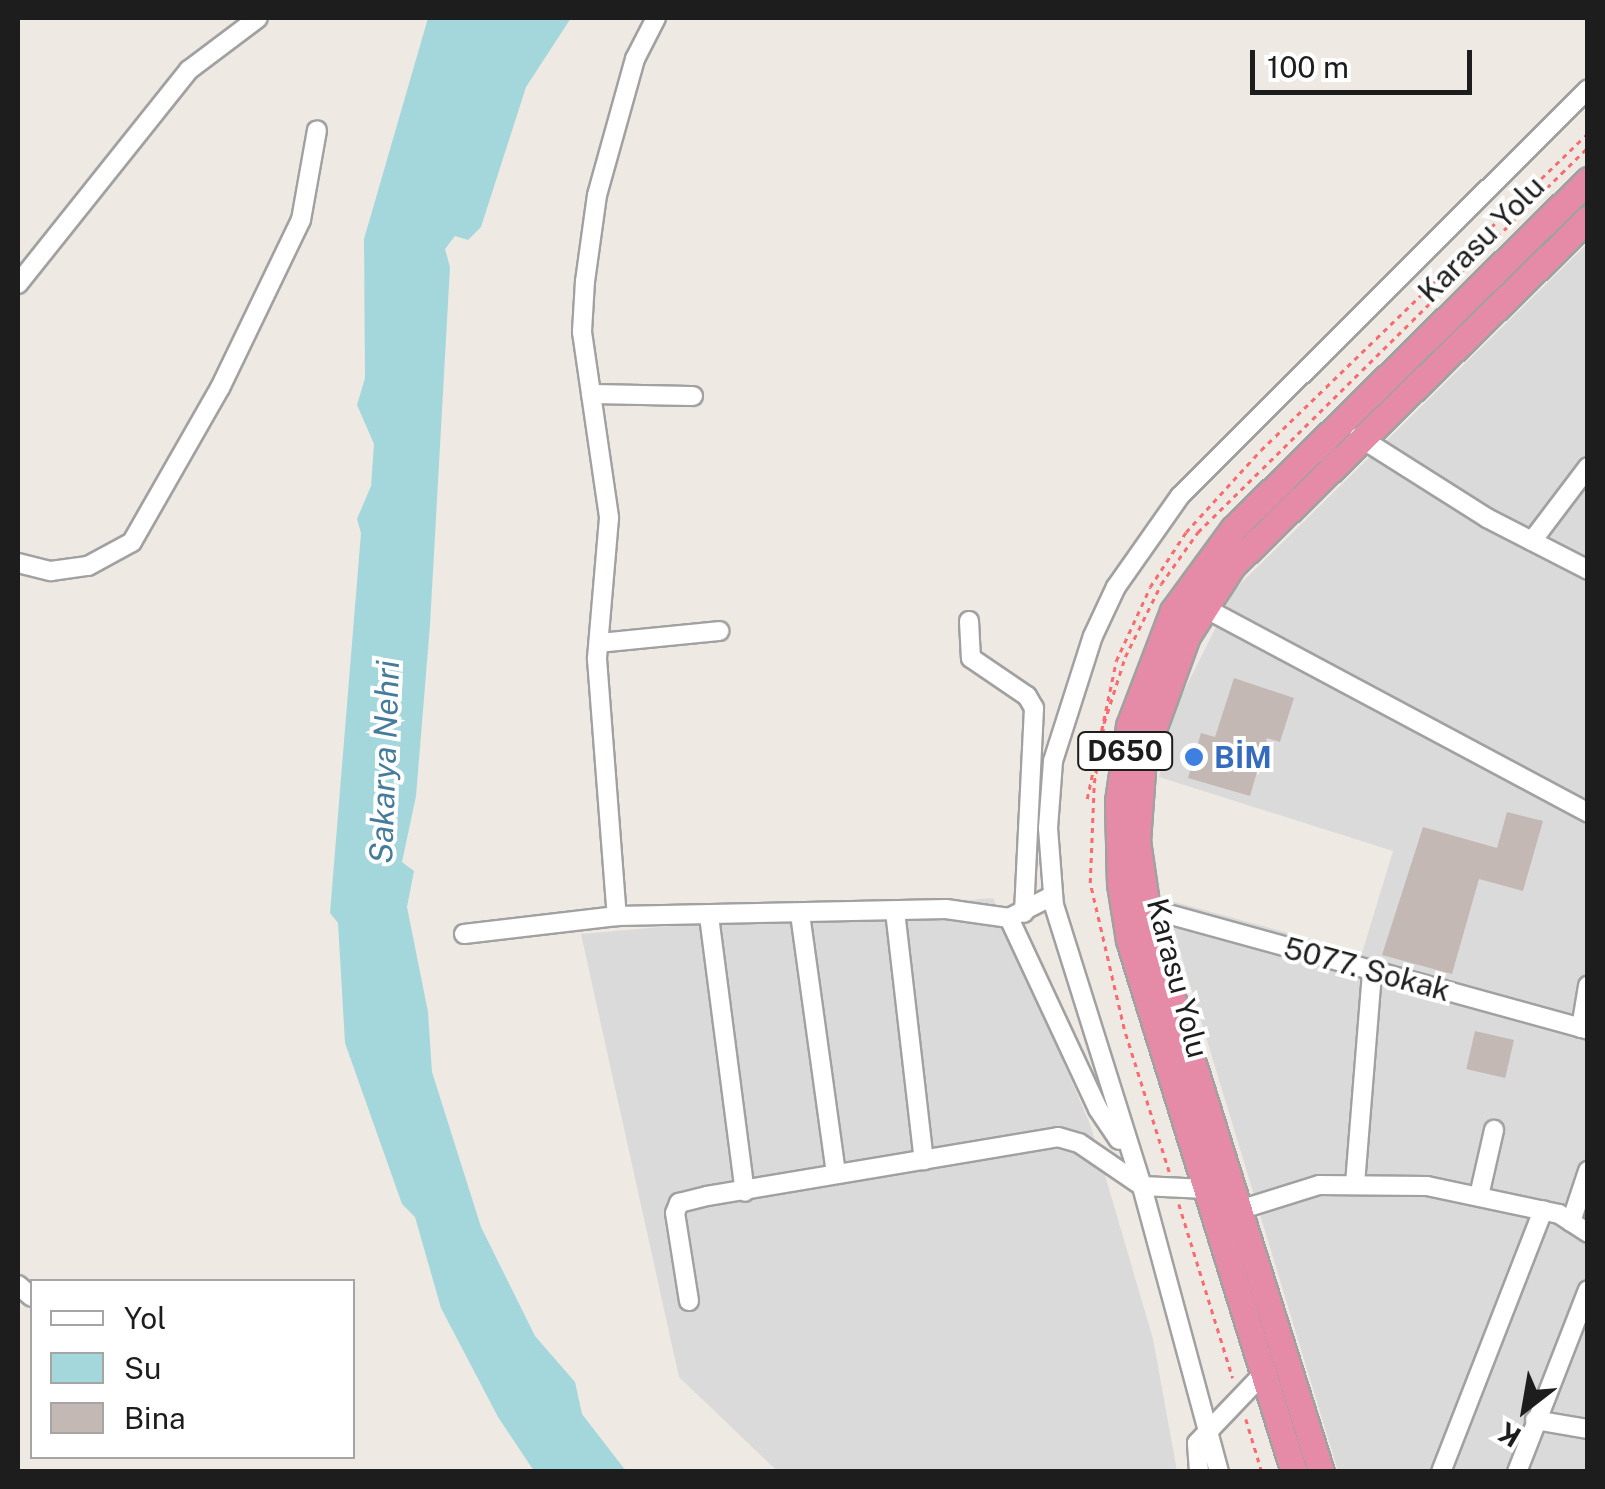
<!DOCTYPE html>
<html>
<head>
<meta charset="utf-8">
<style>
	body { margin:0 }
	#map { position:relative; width:1605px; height:1489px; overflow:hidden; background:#eee9e3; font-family:"Public Sans",sans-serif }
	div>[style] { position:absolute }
	.residential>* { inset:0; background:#dbdada }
	.water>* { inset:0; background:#a4d7dc }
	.building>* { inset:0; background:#c3b8b3; transform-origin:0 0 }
	.path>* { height:2.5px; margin-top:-1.25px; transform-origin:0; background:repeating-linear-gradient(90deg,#f86b6f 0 5px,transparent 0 10px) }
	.roads { filter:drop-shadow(2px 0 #a1a1a1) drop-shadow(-2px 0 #a1a1a1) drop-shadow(0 2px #a1a1a1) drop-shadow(0 -2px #a1a1a1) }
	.minor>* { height:18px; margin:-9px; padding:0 9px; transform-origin:9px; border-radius:9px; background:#fff }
	.highway>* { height:25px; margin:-12.5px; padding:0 12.5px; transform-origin:12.5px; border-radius:12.5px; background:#e58ba8 }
	.dots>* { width:28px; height:28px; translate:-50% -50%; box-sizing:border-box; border:5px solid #fff; border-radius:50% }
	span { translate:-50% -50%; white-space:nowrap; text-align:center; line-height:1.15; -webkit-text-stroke:8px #fff; paint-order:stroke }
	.shield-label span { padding:2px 8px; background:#fff; border:2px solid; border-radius:8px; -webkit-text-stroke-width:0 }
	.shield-label { font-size:28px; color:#1d1d1d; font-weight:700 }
	.street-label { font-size:30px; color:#1d1d1d }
	.shop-label { font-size:30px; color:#366cbe; font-weight:700 }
	.left { translate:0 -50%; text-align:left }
	.water-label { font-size:32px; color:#457c9c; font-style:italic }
	.frame { position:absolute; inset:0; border:20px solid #1d1d1d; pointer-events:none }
	.legend { position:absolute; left:30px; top:1279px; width:325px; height:180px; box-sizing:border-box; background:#fff; border:2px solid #a5a5a5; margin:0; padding:12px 18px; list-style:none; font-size:30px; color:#1d1d1d }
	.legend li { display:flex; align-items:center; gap:20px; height:50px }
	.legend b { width:50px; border:2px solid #a5a5a5 }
	.north { position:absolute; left:1475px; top:1359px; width:100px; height:100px; -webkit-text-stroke:8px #fff; paint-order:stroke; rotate:211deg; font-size:28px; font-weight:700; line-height:40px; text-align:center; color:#1d1d1d }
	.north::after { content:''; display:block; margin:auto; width:35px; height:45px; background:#1d1d1d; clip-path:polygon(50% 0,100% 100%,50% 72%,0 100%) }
	.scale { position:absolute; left:1250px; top:50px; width:222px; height:45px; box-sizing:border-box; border:5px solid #1d1d1d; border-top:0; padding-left:12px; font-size:30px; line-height:35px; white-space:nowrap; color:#1d1d1d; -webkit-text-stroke:8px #fff; paint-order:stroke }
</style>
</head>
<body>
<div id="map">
	<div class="residential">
		<div style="clip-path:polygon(1587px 244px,1587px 1471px,1338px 1471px,1164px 899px,1362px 953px,1393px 851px,1159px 777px,1175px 709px,1235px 589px)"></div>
		<div style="clip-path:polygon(993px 898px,1090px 1124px,1153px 1339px,1177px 1471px,777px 1471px,679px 1377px,581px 934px)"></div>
	</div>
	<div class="water">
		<div style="clip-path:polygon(428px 18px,571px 18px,526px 87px,481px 227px,468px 240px,455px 236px,445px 249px,450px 267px,430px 625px,416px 796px,402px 862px,414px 871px,407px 907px,428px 1012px,432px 1072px,481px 1227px,535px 1336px,575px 1382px,582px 1414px,626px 1471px,534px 1471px,498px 1417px,441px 1308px,415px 1217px,402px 1204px,345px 1043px,338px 923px,330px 913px,361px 533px,357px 519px,371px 486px,374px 444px,357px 405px,365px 378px,364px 239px)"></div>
	</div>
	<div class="building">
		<div style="clip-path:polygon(1234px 678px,1294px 698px,1280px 742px,1267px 738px,1250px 796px,1188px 778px,1201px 733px,1215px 737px)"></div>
		<div style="clip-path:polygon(1507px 812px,1543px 821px,1523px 891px,1479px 879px,1452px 974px,1382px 955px,1423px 827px,1497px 848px)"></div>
		<div style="left:1475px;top:1031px;width:40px;height:39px;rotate:13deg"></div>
	</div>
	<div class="path">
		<div style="left:1087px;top:799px;width:141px;rotate:-78.1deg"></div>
		<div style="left:1116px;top:661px;width:81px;rotate:-65.3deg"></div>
		<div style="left:1150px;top:587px;width:66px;rotate:-56.8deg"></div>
		<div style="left:1186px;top:532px;width:111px;rotate:-47.6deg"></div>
		<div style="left:1261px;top:450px;width:455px;rotate:-44.1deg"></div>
		<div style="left:1169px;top:1172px;width:150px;rotate:-107.5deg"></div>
		<div style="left:1124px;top:1029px;width:150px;rotate:-103.1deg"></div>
		<div style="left:1090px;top:883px;width:100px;rotate:-87.7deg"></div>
		<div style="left:1094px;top:783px;width:61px;rotate:-80.5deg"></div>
		<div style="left:1104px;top:723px;width:69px;rotate:-72.3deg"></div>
		<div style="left:1125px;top:657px;width:81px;rotate:-63.7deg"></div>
		<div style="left:1161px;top:584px;width:64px;rotate:-54.6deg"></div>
		<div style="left:1198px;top:532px;width:548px;rotate:-44.63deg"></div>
		<div style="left:1179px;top:1204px;width:182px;rotate:72.8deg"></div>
		<div style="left:1246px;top:1419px;width:55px;rotate:73.2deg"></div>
	</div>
	<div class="roads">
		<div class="minor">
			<div style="left:656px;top:18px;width:46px;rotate:117.1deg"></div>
			<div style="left:635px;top:59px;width:141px;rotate:105.6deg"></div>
			<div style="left:597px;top:195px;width:87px;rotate:97.9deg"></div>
			<div style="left:585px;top:281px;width:51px;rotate:93.4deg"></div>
			<div style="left:582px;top:332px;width:188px;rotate:81.7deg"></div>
			<div style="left:609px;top:518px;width:142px;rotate:94.9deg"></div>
			<div style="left:597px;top:659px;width:258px;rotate:85.6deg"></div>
			<div style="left:617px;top:916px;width:329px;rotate:-1.2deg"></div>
			<div style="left:946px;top:909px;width:64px;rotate:8.1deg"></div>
			<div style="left:1009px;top:918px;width:48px;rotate:-27.1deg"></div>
			<div style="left:18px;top:284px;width:274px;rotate:-51.4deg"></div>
			<div style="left:189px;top:70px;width:86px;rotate:-37deg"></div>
			<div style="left:591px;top:394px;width:102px;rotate:1.1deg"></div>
			<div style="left:1359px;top:437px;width:151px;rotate:32.3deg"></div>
			<div style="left:1487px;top:518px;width:114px;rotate:27.2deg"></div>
			<div style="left:1532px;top:541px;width:93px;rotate:-52.9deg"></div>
			<div style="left:18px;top:563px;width:34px;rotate:14deg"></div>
			<div style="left:51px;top:571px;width:37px;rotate:-8deg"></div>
			<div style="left:88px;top:566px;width:50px;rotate:-28.6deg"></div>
			<div style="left:132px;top:542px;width:177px;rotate:-60.3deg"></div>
			<div style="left:220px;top:388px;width:187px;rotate:-64.3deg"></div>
			<div style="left:301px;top:220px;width:91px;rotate:-79.9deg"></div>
			<div style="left:1203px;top:607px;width:437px;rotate:28.1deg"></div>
			<div style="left:969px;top:621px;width:37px;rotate:87deg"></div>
			<div style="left:971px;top:658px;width:68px;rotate:34.2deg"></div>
			<div style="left:1027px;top:696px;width:14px;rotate:60deg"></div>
			<div style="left:1034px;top:708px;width:205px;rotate:92.8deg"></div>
			<div style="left:599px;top:643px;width:121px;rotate:-5.7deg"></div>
			<div style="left:1146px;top:908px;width:459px;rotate:15.4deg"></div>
			<div style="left:895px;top:911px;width:251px;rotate:83.4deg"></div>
			<div style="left:800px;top:914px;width:262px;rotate:82.1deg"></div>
			<div style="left:709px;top:916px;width:278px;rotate:82.6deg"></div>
			<div style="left:1009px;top:918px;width:211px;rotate:65deg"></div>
			<div style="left:1098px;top:1109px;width:37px;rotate:56deg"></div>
			<div style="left:464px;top:934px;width:154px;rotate:-6.7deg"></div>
			<div style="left:1581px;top:1028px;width:43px;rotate:-80.5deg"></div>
			<div style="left:1355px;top:1184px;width:214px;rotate:-85.4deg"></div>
			<div style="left:1479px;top:1196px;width:68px;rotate:-77.2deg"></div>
			<div style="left:1236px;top:1211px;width:87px;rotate:-17.4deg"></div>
			<div style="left:1319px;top:1185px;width:108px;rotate:0.5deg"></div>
			<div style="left:1427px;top:1186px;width:135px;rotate:12deg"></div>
			<div style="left:1559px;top:1214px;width:35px;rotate:33deg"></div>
			<div style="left:1571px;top:1222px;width:54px;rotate:-71.6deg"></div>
			<div style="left:18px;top:1285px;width:18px;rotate:41deg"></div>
			<div style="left:689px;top:1301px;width:89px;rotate:-99deg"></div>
			<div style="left:675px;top:1213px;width:11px;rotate:-68deg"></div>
			<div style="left:679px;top:1203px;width:29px;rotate:-14deg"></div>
			<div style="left:707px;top:1196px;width:356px;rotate:-9.5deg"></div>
			<div style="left:1058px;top:1137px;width:22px;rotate:16deg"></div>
			<div style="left:1079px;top:1143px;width:76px;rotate:34.3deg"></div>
			<div style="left:1142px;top:1186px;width:64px;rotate:2.7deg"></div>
			<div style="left:1535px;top:1420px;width:54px;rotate:9.6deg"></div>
			<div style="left:1199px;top:1472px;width:29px;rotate:-94deg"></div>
			<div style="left:1197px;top:1443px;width:97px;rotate:-46.3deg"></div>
			<div style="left:1219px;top:1472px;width:296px;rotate:-105.1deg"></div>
			<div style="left:1142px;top:1186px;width:294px;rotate:-107.4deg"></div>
			<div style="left:1054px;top:906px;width:78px;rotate:-94.4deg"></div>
			<div style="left:1048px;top:828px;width:67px;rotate:-85.7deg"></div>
			<div style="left:1053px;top:761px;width:131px;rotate:-72.3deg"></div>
			<div style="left:1093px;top:636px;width:54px;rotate:-64.9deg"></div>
			<div style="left:1116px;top:587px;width:111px;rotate:-54.9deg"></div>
			<div style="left:1180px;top:496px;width:576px;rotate:-44.93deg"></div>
			<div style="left:1441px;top:1472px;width:281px;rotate:-68.7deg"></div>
			<div style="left:1517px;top:1472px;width:195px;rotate:-68.7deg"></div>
		</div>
		<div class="highway">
			<div style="left:1294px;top:1472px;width:557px;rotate:-107.23deg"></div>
			<div style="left:1129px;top:940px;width:57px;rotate:-99.1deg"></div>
			<div style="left:1120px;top:884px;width:83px;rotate:-91.4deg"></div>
			<div style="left:1118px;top:801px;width:76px;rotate:-81.7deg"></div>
			<div style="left:1129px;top:726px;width:123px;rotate:-69.1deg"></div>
			<div style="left:1173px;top:611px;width:102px;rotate:-53.8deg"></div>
			<div style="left:1233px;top:529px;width:498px;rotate:-44.5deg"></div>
			<div style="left:1321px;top:1472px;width:575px;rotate:-107.4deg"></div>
			<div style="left:1149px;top:923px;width:83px;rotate:-98.3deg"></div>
			<div style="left:1137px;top:841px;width:84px;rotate:-85.9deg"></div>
			<div style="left:1143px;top:757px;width:129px;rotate:-70deg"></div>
			<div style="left:1187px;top:636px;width:83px;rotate:-57.3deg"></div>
			<div style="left:1232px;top:566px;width:497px;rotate:-44.3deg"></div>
		</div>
	</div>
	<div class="dots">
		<div style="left:1194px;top:757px;background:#3f7fe0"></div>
	</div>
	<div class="shield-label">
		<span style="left:1125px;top:751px">D650</span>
	</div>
	<div class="street-label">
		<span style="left:1481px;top:239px;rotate:-45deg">Karasu Yolu</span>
		<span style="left:1367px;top:969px;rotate:15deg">5077. Sokak</span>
		<span style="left:1178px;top:978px;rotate:75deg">Karasu Yolu</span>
	</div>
	<div class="shop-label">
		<span class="left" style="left:1214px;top:757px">BİM</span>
	</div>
	<div class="water-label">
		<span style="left:385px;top:762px;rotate:-88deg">Sakarya Nehri</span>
	</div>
	<div class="frame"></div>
	<ul class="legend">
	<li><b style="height:12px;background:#fff"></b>Yol</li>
	<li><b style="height:28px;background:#a4d7dc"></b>Su</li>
	<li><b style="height:28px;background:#c3b8b3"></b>Bina</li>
	</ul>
	<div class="north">K</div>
	<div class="scale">100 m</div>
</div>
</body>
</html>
